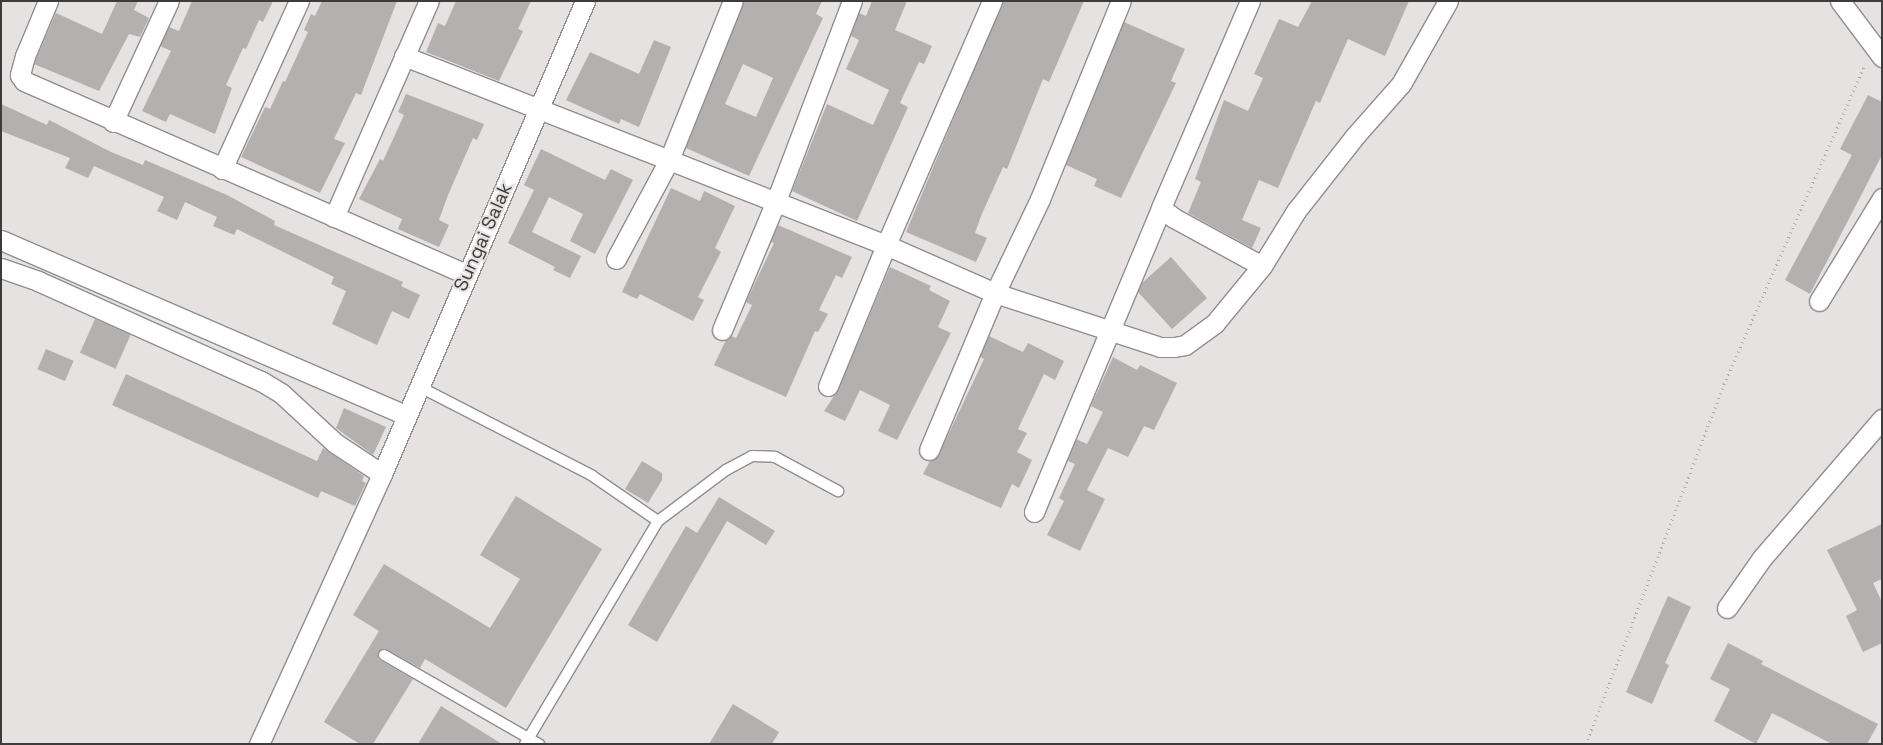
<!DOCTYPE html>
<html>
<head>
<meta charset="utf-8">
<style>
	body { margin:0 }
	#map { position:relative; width:1883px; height:745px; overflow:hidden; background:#e6e2e2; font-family:"Space Grotesk",sans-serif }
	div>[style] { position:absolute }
	.building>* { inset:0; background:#b3b0af; transform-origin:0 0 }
	.path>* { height:3px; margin-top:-1.5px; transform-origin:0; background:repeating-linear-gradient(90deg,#aeabab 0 1px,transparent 0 5px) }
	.roads { filter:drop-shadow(1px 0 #918e8d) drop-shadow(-1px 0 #918e8d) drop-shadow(0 1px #918e8d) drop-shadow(0 -1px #918e8d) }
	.lane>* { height:10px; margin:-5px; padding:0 5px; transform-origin:5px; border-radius:5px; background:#fff }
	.street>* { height:19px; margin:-9.5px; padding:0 9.5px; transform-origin:9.5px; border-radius:9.5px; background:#fff }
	span { translate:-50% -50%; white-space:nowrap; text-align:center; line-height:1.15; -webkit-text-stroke:4px #e6e2e2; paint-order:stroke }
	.street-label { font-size:19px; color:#3d3b3b }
	.frame { position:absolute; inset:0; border:2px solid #3d3b3b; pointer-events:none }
</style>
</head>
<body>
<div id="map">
	<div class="building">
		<div style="clip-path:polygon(117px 1px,138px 1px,134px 10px,149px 18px,140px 37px,129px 34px,99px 91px,34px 64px,56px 13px,102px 34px)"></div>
		<div style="clip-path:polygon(192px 1px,273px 1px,263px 22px,259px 20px,246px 49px,243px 48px,226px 85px,232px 88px,215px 134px,170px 114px,166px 122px,142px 111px,171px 51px,160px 46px,169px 27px,179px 31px)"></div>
		<div style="clip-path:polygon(322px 1px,397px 1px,361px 95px,356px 93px,334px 139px,345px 143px,320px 193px,241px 157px,265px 107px,270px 109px,283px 81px,285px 82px,308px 32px,304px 30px,311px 14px,315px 16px)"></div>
		<div style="clip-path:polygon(456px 1px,531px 1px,518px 29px,523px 31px,499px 81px,426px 52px,438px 23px,445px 26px)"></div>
		<div style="clip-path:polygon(evenodd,744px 1px,822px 1px,816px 14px,823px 18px,749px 176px,686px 148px,744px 1px,743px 64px,773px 78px,756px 117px,725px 104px,743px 64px)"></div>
		<div style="clip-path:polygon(872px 1px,907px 1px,895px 30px,932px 46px,924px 64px,919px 62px,900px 103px,908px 107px,857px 221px,792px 191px,827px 104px,873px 125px,889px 90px,846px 69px,859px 40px,851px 36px,859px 13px,866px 16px)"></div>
		<div style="clip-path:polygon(1003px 1px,1084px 1px,1049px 82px,1043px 79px,1007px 169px,1003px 167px,981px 216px,975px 233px,987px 238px,976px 262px,906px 232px)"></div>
		<div style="clip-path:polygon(1312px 1px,1409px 1px,1385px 56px,1348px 39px,1320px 103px,1316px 101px,1278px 188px,1259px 180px,1242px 220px,1261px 228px,1252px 248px,1188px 213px,1201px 182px,1195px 179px,1224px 100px,1248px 111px,1263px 78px,1254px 74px,1279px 19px,1298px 27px)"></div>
		<div style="clip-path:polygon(1124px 22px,1185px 49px,1171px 81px,1176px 83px,1121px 198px,1094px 186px,1097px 179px,1066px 165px)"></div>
		<div style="clip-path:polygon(654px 40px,671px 47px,639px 127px,621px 119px,619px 124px,566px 100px,590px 52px,639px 74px)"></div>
		<div style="clip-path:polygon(406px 94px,484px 124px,477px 140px,473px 138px,448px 195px,439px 220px,449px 225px,439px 247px,398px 229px,402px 219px,359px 199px,380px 159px,383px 161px,404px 115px,398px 112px)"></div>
		<div style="clip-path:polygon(1868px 95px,1882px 102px,1882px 155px,1810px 294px,1785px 280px,1852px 155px,1840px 149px)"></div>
		<div style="clip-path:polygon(1px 104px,47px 125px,49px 120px,111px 152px,143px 165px,145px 160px,227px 195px,275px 221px,274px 225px,403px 282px,401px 286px,420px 295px,409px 319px,392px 311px,377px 345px,332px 324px,346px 291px,331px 284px,334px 277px,237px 229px,234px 235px,213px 226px,217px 217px,185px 202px,177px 220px,157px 211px,164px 197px,94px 166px,88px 178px,65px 168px,70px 158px,1px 131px)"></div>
		<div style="clip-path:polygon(541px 149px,605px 180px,611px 169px,633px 180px,595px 254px,570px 241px,583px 214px,549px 197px,532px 232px,581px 256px,570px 278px,553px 270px,555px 267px,508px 243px,534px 190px,524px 185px)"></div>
		<div style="clip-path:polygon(671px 188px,700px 201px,704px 191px,735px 206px,715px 248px,721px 252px,698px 297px,704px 300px,693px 321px,640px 294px,637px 299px,622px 292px)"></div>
		<div style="clip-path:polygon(778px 225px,852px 257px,842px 278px,836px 275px,819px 310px,828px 314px,818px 332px,815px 331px,786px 397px,714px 365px,726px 340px,731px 336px,736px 338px,752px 305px,746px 302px,774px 243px,771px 242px)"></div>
		<div style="clip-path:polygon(1171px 257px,1207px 298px,1172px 329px,1138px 292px,1142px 283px)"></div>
		<div style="clip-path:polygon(890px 267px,931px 286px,929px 290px,950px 301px,938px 327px,951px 333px,897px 440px,878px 431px,890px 405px,860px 390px,845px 421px,824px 411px,838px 390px)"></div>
		<div style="left:95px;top:319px;width:39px;height:37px;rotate:24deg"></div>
		<div style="clip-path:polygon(989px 336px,1023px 352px,1028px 343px,1064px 361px,1055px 380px,1044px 374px,1018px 429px,1027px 433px,1017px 452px,1032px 460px,1019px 488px,1012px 484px,1001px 508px,923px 474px,930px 461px,939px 454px,984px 359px,980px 357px)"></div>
		<div style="left:46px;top:349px;width:30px;height:22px;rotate:23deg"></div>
		<div style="clip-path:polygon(1113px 357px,1137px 370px,1140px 365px,1177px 383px,1154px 430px,1144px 426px,1128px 457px,1108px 448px,1087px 490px,1105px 499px,1080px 551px,1047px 535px,1064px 501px,1059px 498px,1075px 464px,1068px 461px,1076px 439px,1087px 444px,1103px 412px,1091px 406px)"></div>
		<div style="clip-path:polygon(126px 374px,317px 461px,323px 448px,326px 450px,364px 476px,362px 481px,366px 483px,355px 506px,321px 491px,318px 498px,112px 405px)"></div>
		<div style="clip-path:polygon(344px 408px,386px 427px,373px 455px,336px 428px)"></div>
		<div style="clip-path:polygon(642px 461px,662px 473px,662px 480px,648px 503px,625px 489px)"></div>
		<div style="clip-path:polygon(516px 496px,602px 549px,506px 708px,425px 659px,420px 668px,384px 648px,378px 652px,378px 659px,413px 679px,373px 744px,360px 744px,324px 722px,379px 631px,353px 615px,384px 564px,490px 628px,520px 579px,480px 555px)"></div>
		<div style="clip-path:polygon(719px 497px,775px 531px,766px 545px,727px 521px,657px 642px,628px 625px,686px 526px,697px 533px)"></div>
		<div style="clip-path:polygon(1882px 524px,1882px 579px,1873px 583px,1882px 602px,1882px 643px,1863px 652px,1846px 616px,1857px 610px,1827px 550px)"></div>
		<div style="clip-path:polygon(1668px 596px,1691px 607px,1665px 663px,1669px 665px,1652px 704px,1626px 692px)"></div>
		<div style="clip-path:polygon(1728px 643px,1763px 661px,1761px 664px,1878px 724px,1867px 744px,1832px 744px,1772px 713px,1756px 744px,1714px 721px,1730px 689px,1710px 679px)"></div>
		<div style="clip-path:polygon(733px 704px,779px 732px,772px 744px,709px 744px)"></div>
		<div style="clip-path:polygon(441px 706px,502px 744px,418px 744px)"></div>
	</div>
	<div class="path">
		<div style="left:1586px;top:744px;width:386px;rotate:-69deg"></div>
		<div style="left:1724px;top:384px;width:347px;rotate:-66.2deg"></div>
	</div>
	<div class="roads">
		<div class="lane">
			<div style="left:418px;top:386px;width:195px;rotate:27.2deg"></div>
			<div style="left:591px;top:475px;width:81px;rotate:34.5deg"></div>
			<div style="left:658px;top:521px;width:260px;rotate:120.8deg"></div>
			<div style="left:658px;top:521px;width:85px;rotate:-36.9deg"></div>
			<div style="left:726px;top:470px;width:30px;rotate:-28deg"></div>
			<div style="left:752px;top:456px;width:23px;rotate:2deg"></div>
			<div style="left:775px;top:457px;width:72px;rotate:28.4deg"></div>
			<div style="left:384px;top:655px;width:179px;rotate:29.9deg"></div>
		</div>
		<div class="street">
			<div style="left:48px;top:1px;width:60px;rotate:112.7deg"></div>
			<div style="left:25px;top:56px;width:20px;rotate:105deg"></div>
			<div style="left:20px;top:75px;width:7px;rotate:56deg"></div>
			<div style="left:24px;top:81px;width:484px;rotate:23.6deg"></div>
			<div style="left:1250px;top:1px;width:225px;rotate:113.3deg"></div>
			<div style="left:1161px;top:208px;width:16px;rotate:38deg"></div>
			<div style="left:1174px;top:218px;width:100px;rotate:28.6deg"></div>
			<div style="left:1840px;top:1px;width:70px;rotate:53.1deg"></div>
			<div style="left:404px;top:56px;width:518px;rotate:21.41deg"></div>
			<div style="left:886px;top:245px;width:119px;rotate:23.8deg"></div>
			<div style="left:995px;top:293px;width:174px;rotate:18.1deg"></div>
			<div style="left:1160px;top:347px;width:14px"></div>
			<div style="left:1174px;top:347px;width:11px;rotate:-10deg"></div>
			<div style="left:1185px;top:345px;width:37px;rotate:-36deg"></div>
			<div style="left:1215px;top:323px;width:74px;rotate:-50.5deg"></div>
			<div style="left:1262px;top:266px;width:65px;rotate:-58.3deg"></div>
			<div style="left:1296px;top:211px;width:95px;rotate:-51.8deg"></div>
			<div style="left:1355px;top:136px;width:69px;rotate:-48.5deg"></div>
			<div style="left:1401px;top:84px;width:95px;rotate:-60.5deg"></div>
			<div style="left:113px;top:122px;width:133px;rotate:-65.2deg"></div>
			<div style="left:222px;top:169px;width:185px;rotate:-65.4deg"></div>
			<div style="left:334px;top:217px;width:236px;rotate:-66.3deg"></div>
			<div style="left:1px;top:240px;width:441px;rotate:23.4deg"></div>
			<div style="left:616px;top:259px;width:112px;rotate:-61.8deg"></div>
			<div style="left:669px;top:160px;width:171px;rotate:-68.1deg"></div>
			<div style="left:1px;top:268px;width:39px;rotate:19deg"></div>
			<div style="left:38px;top:281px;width:244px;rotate:24.2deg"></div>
			<div style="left:261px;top:381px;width:23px;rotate:31deg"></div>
			<div style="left:281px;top:393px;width:74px;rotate:42.8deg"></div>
			<div style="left:335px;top:443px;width:56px;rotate:33.4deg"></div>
			<div style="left:1819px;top:301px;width:121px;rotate:-58.5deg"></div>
			<div style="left:722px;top:330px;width:140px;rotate:-67.3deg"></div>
			<div style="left:776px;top:201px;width:214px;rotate:-69.2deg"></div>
			<div style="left:828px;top:386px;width:152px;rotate:-67.6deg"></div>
			<div style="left:886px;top:245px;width:266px;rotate:-66.5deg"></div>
			<div style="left:929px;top:450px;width:170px;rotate:-67.2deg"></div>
			<div style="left:995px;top:293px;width:104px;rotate:-64.4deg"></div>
			<div style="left:1040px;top:199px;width:214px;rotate:-67.8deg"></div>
			<div style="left:1034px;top:512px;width:329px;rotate:-67.3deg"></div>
			<div style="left:1727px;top:608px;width:61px;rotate:-55deg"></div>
			<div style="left:1762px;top:558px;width:184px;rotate:-49.2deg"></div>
			<div style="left:259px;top:744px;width:297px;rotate:-65.5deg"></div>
			<div style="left:382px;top:474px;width:515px;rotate:-66.77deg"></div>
		</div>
	</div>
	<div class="street-label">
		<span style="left:483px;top:237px;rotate:-66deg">Sungai Salak</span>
	</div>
	<div class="frame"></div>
</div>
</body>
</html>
